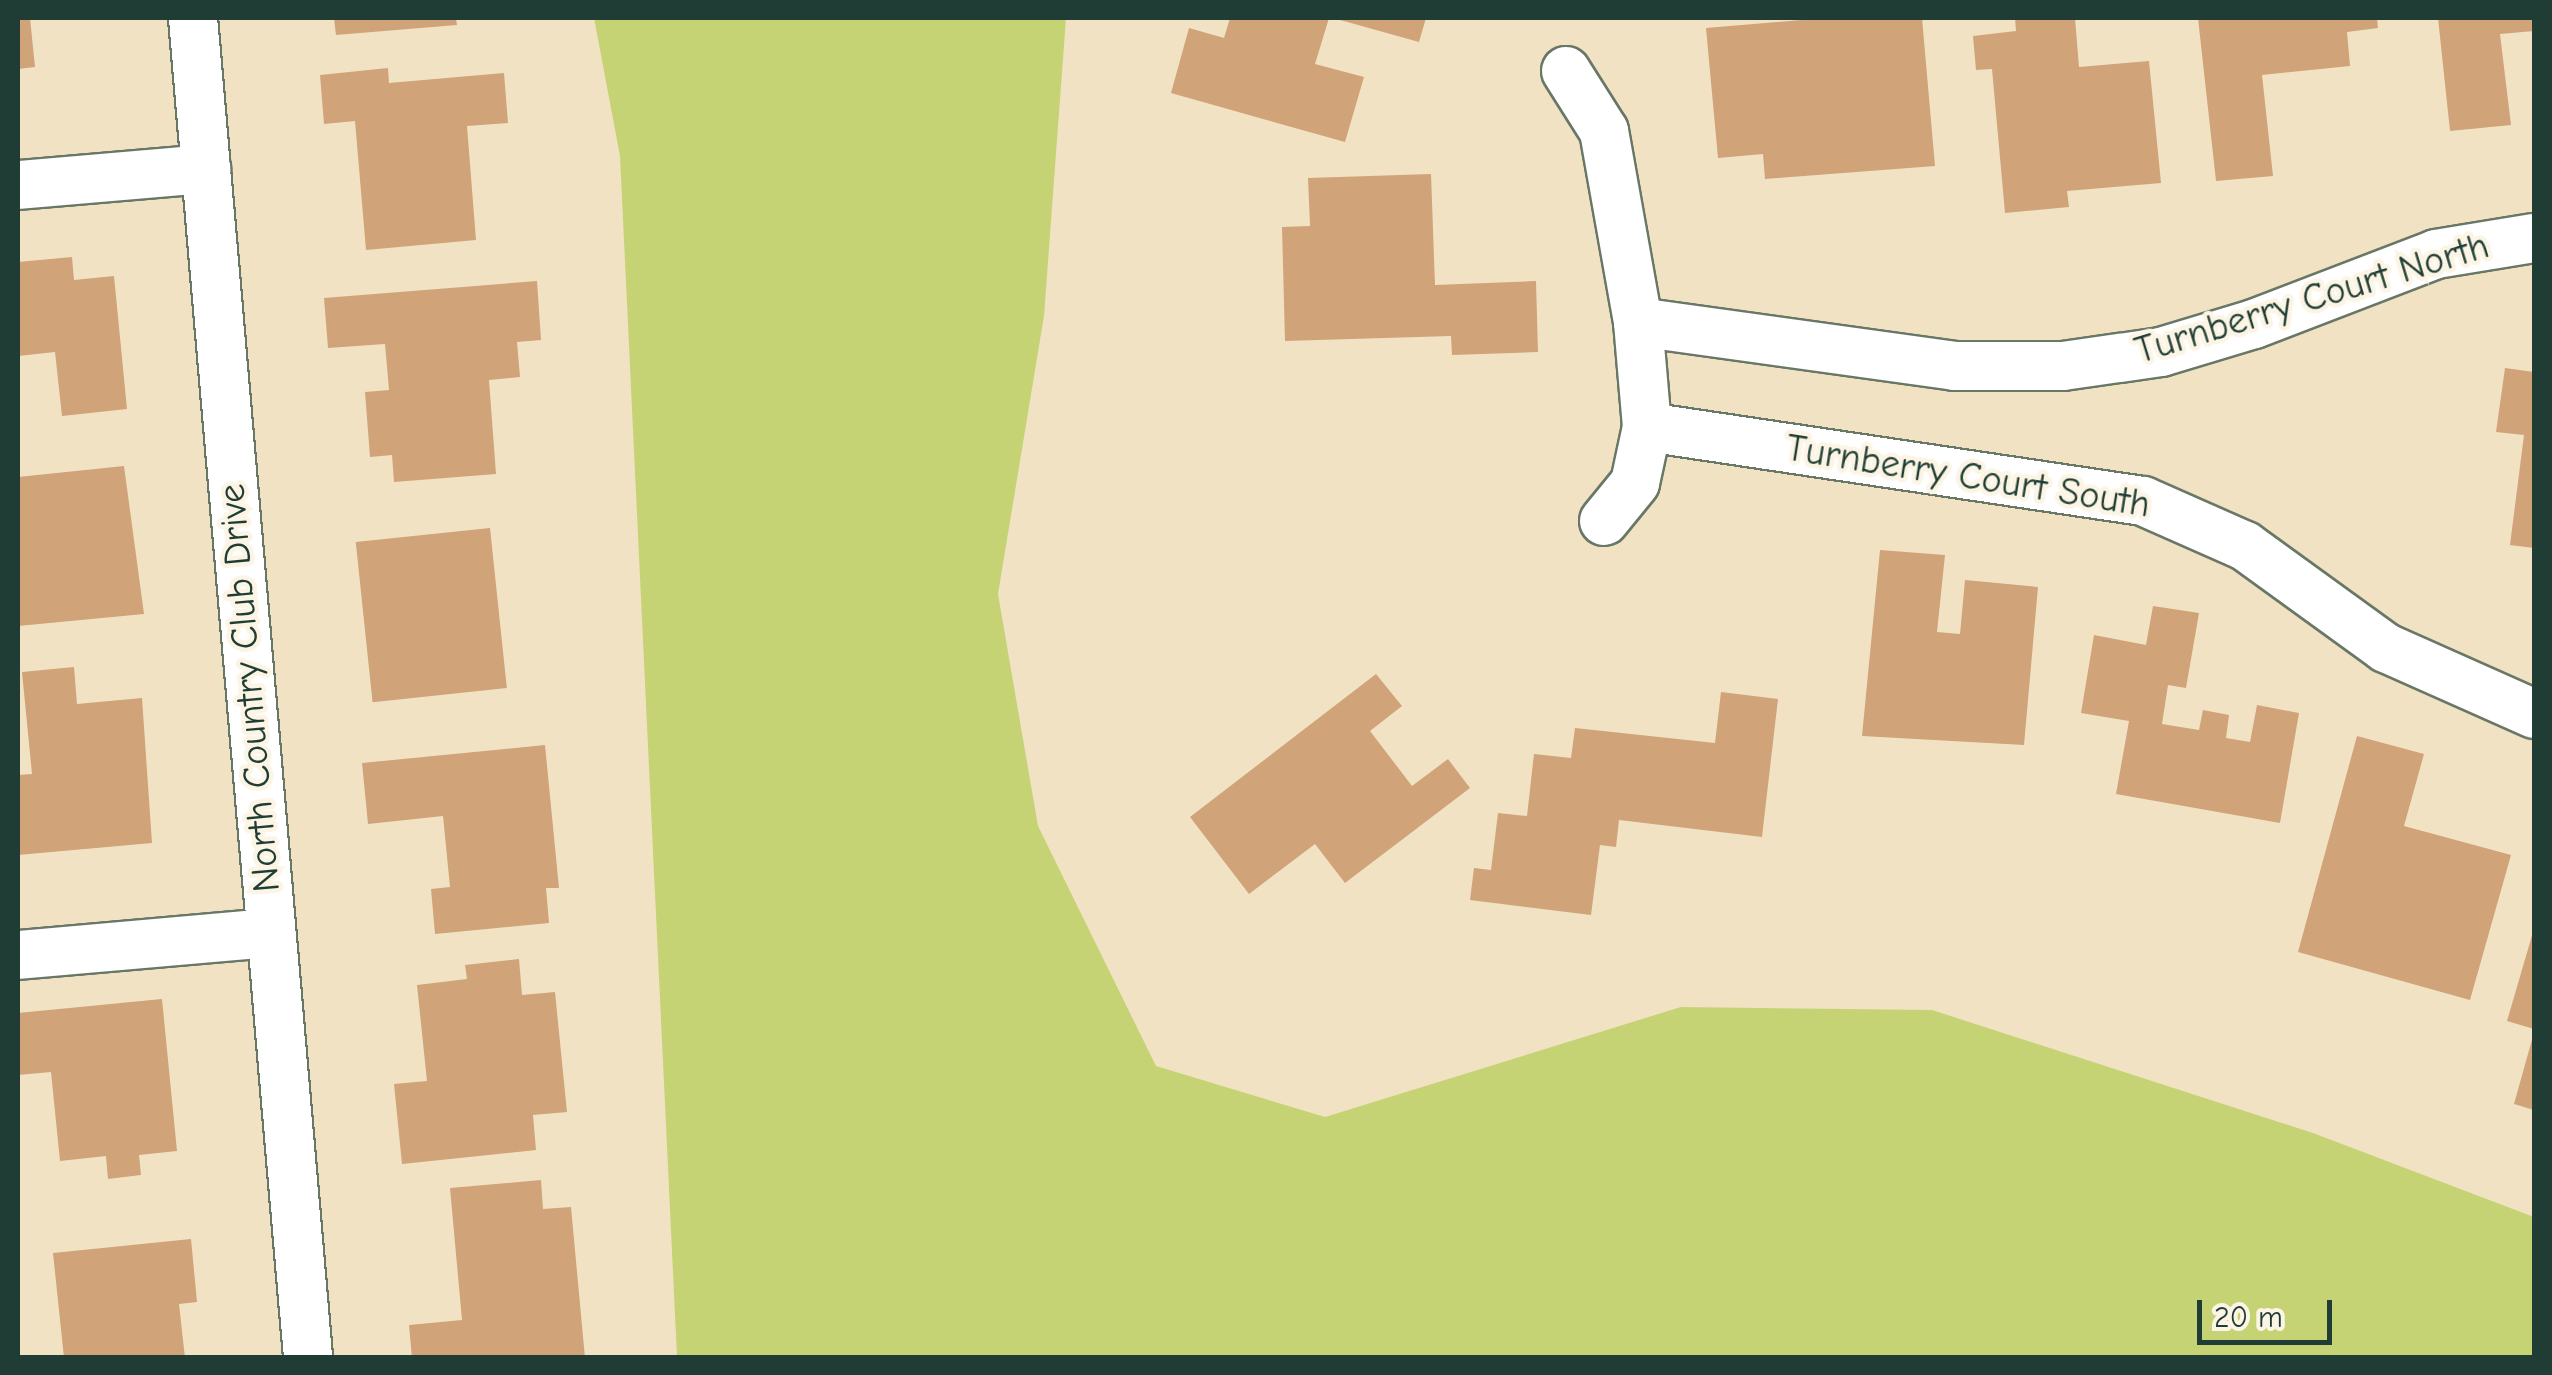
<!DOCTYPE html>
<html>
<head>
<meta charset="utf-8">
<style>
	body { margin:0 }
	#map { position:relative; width:2552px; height:1375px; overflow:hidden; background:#f2e2c4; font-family:"Comic Neue",sans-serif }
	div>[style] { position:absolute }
	.green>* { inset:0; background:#c6d374 }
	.building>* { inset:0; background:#d0a379; transform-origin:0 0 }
	.roads { filter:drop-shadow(2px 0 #697766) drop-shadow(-2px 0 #697766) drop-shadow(0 2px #697766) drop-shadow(0 -2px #697766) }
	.minor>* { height:48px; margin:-24px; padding:0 24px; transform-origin:24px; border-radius:24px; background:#fff }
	span { translate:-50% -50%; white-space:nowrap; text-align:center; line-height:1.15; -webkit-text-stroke:9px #fcf5e5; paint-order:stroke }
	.street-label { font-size:38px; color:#1f3d34 }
	.frame { position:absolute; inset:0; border:20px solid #1f3d34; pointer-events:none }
	.scale { position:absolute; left:2197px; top:1300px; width:135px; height:45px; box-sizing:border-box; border:5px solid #1f3d34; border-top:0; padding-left:12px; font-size:30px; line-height:35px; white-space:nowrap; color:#1f3d34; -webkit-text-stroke:8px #fcf5e5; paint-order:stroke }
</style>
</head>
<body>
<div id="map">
	<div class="green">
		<div style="clip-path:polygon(594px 18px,1066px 18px,1044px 316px,998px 594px,1038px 826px,1156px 1066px,1325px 1117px,1681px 1007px,1932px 1010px,2313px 1133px,2534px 1217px,2534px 1357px,677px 1357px,620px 156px)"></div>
	</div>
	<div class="building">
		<div style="clip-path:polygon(18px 18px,30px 18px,35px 67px,18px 69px)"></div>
		<div style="clip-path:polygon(334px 18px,456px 18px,457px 25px,336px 35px)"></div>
		<div style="clip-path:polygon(1230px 18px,1329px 18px,1315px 64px,1364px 77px,1345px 142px,1171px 93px,1189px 28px,1224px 38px)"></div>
		<div style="clip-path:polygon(1333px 18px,1426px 18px,1419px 42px)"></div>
		<div style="clip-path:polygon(1824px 18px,1922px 18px,1935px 166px,1765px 179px,1763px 154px,1718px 158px,1706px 28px)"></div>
		<div style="clip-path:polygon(2015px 18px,2075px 18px,2079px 67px,2149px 61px,2161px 183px,2067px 191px,2069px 207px,2005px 213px,1992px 69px,1976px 70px,1973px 36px,2016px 31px)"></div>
		<div style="clip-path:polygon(2198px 18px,2377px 18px,2378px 28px,2347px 32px,2350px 66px,2262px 75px,2273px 176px,2216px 181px)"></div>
		<div style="clip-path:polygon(2438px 18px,2534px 18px,2534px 31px,2500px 34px,2511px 125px,2450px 131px)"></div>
		<div style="clip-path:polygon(388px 68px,389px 83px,504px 73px,508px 123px,467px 126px,476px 240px,366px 250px,355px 121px,324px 124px,320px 75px)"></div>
		<div style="clip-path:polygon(1431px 174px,1435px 285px,1536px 281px,1538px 352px,1452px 355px,1451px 336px,1285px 341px,1282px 227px,1310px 226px,1308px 178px)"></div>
		<div style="clip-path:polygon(72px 257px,74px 280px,114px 276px,127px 409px,62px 416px,55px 352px,18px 356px,18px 262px)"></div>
		<div style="clip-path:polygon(537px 281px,541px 340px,517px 342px,520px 377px,489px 380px,496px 474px,394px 482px,392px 455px,370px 457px,365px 392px,389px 390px,385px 344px,328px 348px,324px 298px)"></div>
		<div style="clip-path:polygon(2505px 368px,2534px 372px,2534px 548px,2510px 545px,2524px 435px,2496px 432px)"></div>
		<div style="clip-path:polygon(124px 466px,144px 614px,18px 626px,18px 477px)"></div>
		<div style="left:490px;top:528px;width:161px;height:135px;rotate:84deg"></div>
		<div style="clip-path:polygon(1880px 550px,1945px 555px,1937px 632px,1960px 634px,1965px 580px,2038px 587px,2024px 745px,1862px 736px)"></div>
		<div style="clip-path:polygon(2153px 606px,2199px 613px,2186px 688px,2168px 685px,2162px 724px,2199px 730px,2203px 710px,2229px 715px,2226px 738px,2250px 742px,2257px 705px,2299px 713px,2280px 823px,2116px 794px,2129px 721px,2081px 713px,2094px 635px,2146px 645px)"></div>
		<div style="clip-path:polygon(74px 667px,77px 704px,142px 698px,152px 843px,18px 855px,18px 775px,32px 774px,22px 672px)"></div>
		<div style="clip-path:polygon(1376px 674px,1402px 706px,1370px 731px,1412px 786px,1448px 759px,1470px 788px,1345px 883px,1315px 844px,1249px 894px,1190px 817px)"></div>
		<div style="clip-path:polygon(1721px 692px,1778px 699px,1762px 837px,1619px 820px,1616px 847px,1600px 845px,1591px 915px,1470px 900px,1474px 868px,1491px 870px,1498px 813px,1527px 816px,1534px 754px,1571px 758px,1575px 728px,1715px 743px)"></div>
		<div style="clip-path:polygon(2357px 736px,2424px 754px,2404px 826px,2511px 855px,2470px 1000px,2298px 952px)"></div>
		<div style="clip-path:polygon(545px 745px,559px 888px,546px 888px,549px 923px,435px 934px,431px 889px,450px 887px,443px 816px,368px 824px,362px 763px)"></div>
		<div style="clip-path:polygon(2533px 932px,2534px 932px,2534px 1029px,2507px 1021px)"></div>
		<div style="clip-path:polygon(519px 959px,522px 995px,555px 992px,567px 1112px,533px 1115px,536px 1150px,402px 1164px,394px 1084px,427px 1081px,417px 985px,467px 979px,465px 965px)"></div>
		<div style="clip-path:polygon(162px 999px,177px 1151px,139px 1155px,141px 1175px,108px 1179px,106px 1156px,60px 1161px,51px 1072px,18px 1075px,18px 1013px)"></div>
		<div style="clip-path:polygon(2533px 1036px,2534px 1036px,2534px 1110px,2514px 1104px)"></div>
		<div style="clip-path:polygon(541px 1180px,543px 1209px,571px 1207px,585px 1358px,412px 1358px,409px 1325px,462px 1320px,450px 1188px)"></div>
		<div style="clip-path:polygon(191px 1239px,197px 1302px,179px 1304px,185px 1358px,64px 1358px,53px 1253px)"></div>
	</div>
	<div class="roads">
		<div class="minor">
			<div style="left:193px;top:18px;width:1345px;rotate:85.09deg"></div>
			<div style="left:1566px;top:71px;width:71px;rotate:57.7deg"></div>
			<div style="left:1604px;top:131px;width:194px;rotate:79.9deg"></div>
			<div style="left:1638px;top:322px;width:105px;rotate:85.1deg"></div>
			<div style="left:1647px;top:427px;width:57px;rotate:102.1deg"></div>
			<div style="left:1635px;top:483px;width:49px;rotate:129.2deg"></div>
			<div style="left:18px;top:185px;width:189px;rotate:-4.9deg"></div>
			<div style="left:1638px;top:322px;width:319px;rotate:7.9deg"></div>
			<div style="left:1954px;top:366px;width:109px"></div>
			<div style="left:2063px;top:366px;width:99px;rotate:-8.1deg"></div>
			<div style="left:2161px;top:352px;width:97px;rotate:-16.8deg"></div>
			<div style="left:2254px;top:324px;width:195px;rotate:-21deg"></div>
			<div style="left:2436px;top:254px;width:99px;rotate:-9.3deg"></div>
			<div style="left:1647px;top:427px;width:501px;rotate:8.49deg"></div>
			<div style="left:2143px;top:501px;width:111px;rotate:23.8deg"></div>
			<div style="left:2245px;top:546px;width:174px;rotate:35.9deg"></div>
			<div style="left:2386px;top:648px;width:162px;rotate:24deg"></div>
			<div style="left:18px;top:955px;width:254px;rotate:-5deg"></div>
		</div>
	</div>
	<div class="street-label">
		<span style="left:2312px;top:299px;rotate:-17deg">Turnberry Court North</span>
		<span style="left:1968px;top:477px;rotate:9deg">Turnberry Court South</span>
		<span style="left:250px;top:688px;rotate:-95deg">North Country Club Drive</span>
	</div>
	<div class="frame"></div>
	<div class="scale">20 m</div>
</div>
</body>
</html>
